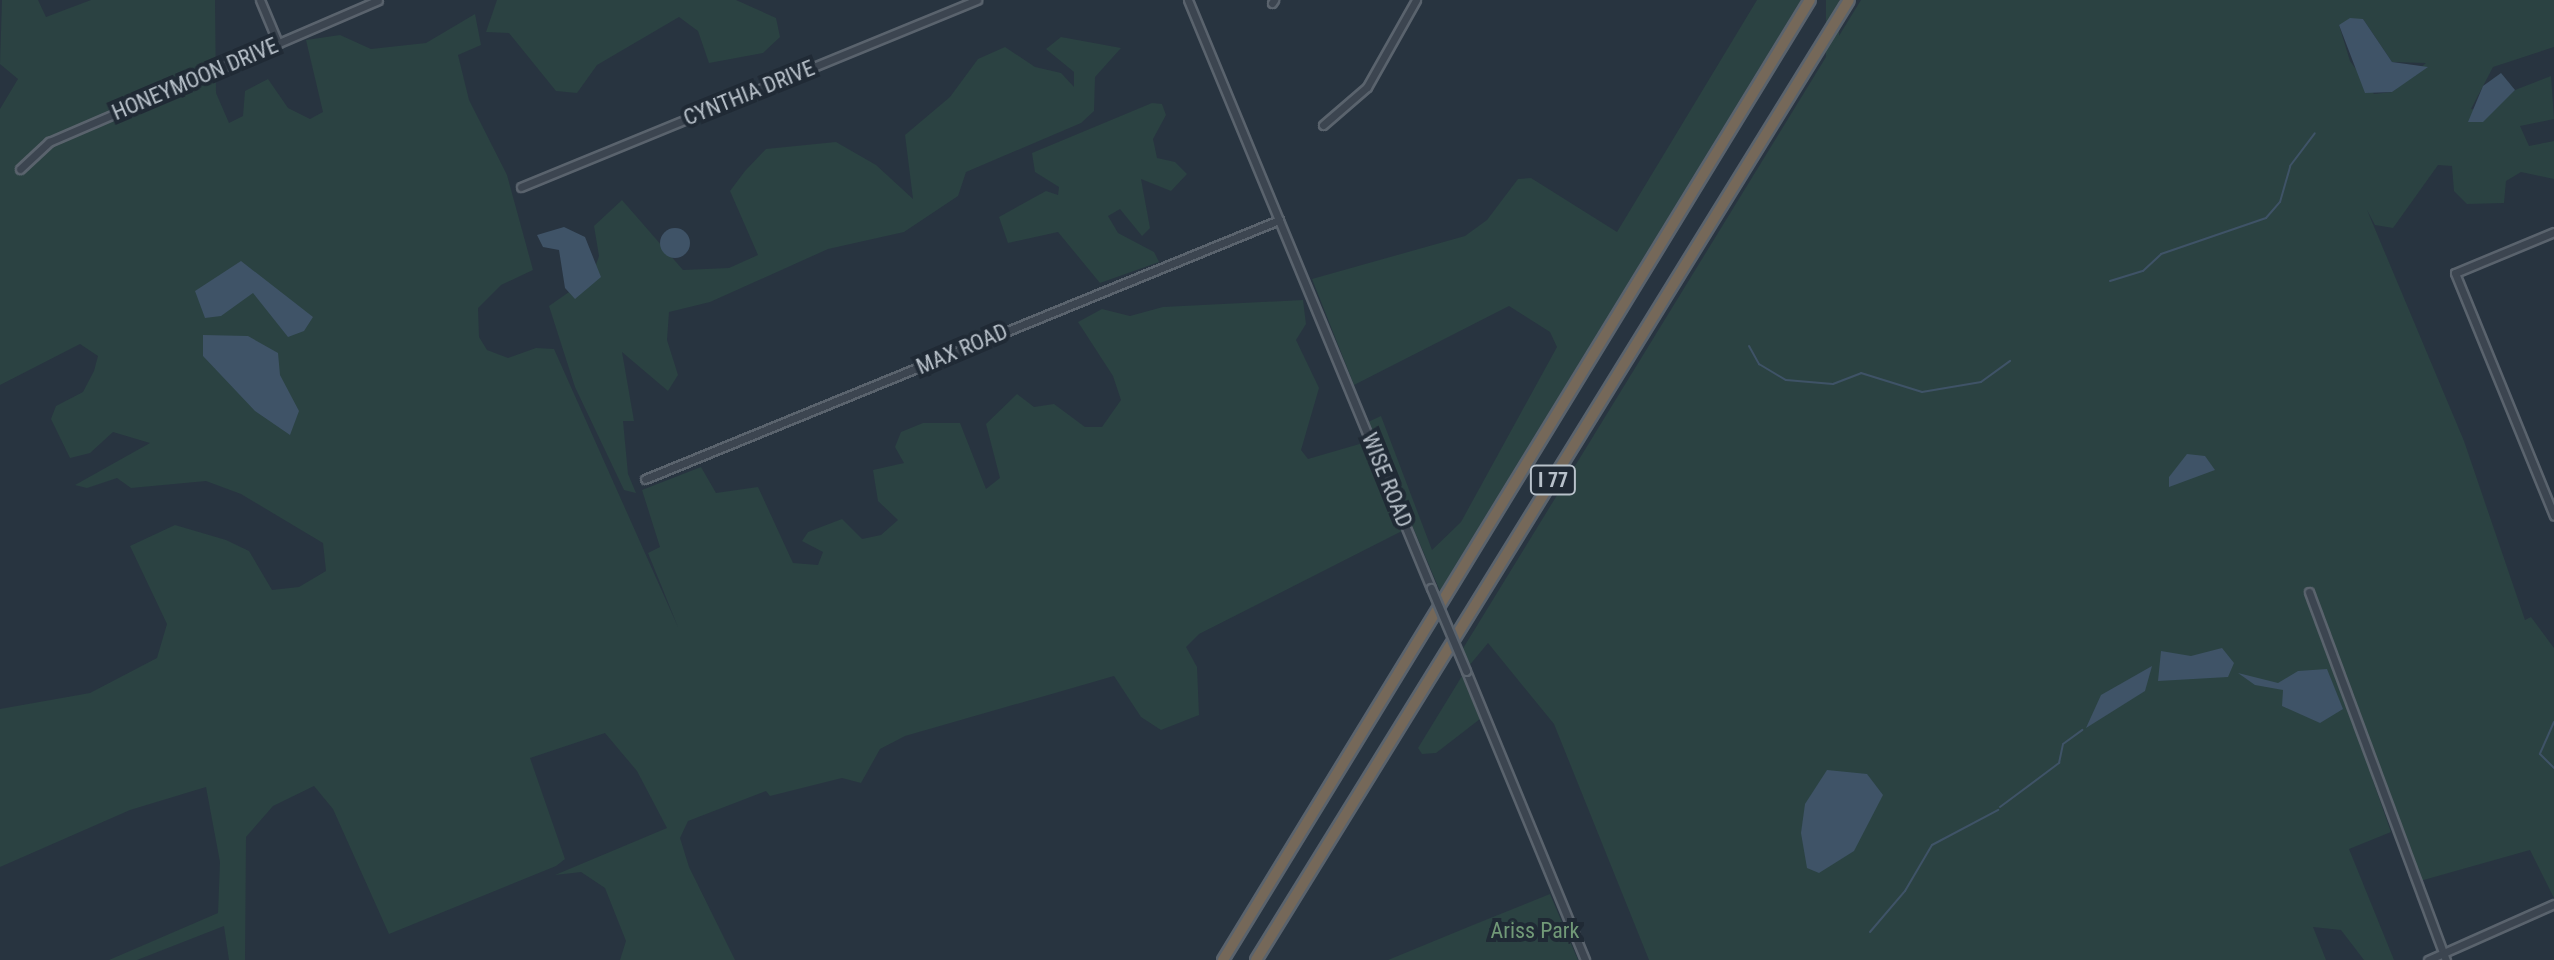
<!DOCTYPE html>
<html>
<head>
<meta charset="utf-8">
<style>
	body { margin:0 }
	#map { position:relative; width:2554px; height:960px; overflow:hidden; background:#283440; font-family:"Roboto Condensed",sans-serif }
	div>[style] { position:absolute }
	.green>* { inset:0; background:#2b4242; transform-origin:0 0 }
	.water>* { inset:0; background:#3f5367 }
	.round { border-radius:50% }
	.stream>* { height:2px; margin:-1px; padding:0 1px; transform-origin:1px; border-radius:1px; background:#3f5367 }
	.roads { filter:drop-shadow(2px 0 #5a636d) drop-shadow(-2px 0 #5a636d) drop-shadow(0 2px #5a636d) drop-shadow(0 -2px #5a636d) }
	.minor>* { height:7px; margin:-3.5px; padding:0 3.5px; transform-origin:3.5px; border-radius:3.5px; background:#3c4550 }
	.highway>* { height:10px; margin:-5px; padding:0 5px; transform-origin:5px; border-radius:5px; background:#756859 }
	.bridges { filter:drop-shadow(2px 0 #5a636d) drop-shadow(-2px 0 #5a636d) drop-shadow(0 2px #5a636d) drop-shadow(0 -2px #5a636d) }
	.minor-bridge>* { height:7px; margin:-3.5px; padding:0 3.5px; transform-origin:3.5px; border-radius:3.5px; background:#3c4550 }
	span { translate:-50% -50%; white-space:nowrap; text-align:center; line-height:1.15; -webkit-text-stroke:8px #202a35; paint-order:stroke }
	.shield-label span { padding:2px 6px; background:#202a35; border:2px solid; border-radius:6px; -webkit-text-stroke-width:0 }
	.shield-label { font-size:20px; color:#b8c1ca; font-weight:700 }
	.street-label { font-size:22px; color:#b8c1ca }
	.park-label { font-size:22px; color:#719977 }
</style>
</head>
<body>
<div id="map">
	<div class="green">
		<div style="clip-path:polygon(2px 0,38px 0,46px 17px,91px 0,215px 0,216px 93px,229px 123px,243px 116px,245px 91px,268px 79px,288px 108px,310px 119px,323px 112px,306px 40px,340px 35px,371px 49px,426px 43px,475px 14px,481px 45px,458px 55px,469px 100px,507px 175px,533px 270px,501px 285px,478px 308px,479px 337px,487px 350px,508px 358px,536px 348px,554px 349px,678px 627px,648px 553px,660px 547px,642px 490px,701px 467px,716px 493px,758px 487px,793px 563px,818px 565px,823px 552px,802px 541px,808px 532px,842px 519px,862px 539px,881px 535px,898px 520px,878px 501px,873px 470px,904px 463px,895px 447px,901px 432px,923px 423px,960px 423px,986px 489px,1000px 478px,986px 424px,1017px 394px,1034px 407px,1054px 404px,1085px 427px,1102px 427px,1121px 400px,1113px 376px,1078px 322px,1102px 309px,1130px 316px,1163px 307px,1303px 300px,1306px 324px,1296px 340px,1319px 388px,1301px 450px,1308px 459px,1363px 443px,1402px 531px,1199px 634px,1186px 647px,1197px 667px,1199px 715px,1161px 730px,1141px 717px,1114px 676px,905px 736px,880px 749px,861px 783px,842px 778px,770px 796px,766px 791px,688px 821px,680px 838px,689px 867px,735px 960px,620px 960px,626px 941px,605px 888px,581px 872px,555px 875px,667px 828px,637px 771px,605px 733px,530px 758px,565px 859px,556px 866px,389px 934px,333px 809px,314px 786px,273px 806px,246px 837px,245px 960px,229px 960px,224px 926px,137px 960px,109px 960px,218px 913px,220px 862px,206px 787px,130px 810px,0 867px,0 709px,90px 693px,157px 658px,167px 624px,130px 546px,175px 525px,226px 540px,249px 551px,272px 590px,299px 587px,326px 571px,323px 543px,241px 494px,206px 481px,131px 488px,117px 478px,87px 488px,75px 485px,150px 443px,113px 432px,90px 453px,70px 458px,51px 419px,56px 406px,83px 392px,94px 371px,98px 356px,80px 344px,0 385px,0 109px,18px 79px,0 64px)"></div>
		<div style="clip-path:polygon(497px 0,736px 0,776px 18px,780px 37px,763px 53px,709px 63px,698px 31px,679px 17px,597px 65px,577px 93px,556px 91px,509px 33px,486px 32px)"></div>
		<div style="clip-path:polygon(1757px 0,1801px 0,1440px 591px,1368px 422px,1381px 416px,1432px 550px,1461px 522px,1557px 347px,1550px 332px,1509px 306px,1354px 385px,1312px 279px,1465px 236px,1487px 220px,1518px 179px,1531px 178px,1617px 232px)"></div>
		<div style="left:1826px;top:0;width:13px;height:722px"></div>
		<div style="clip-path:polygon(evenodd,1861px 0,2554px 0,2554px 47px,2493px 67px,2471px 109px,2490px 112px,2515px 90px,2551px 76px,2554px 119px,2520px 126px,2529px 146px,2554px 141px,2554px 179px,2521px 172px,2506px 181px,2504px 203px,2467px 204px,2454px 191px,2452px 166px,2438px 165px,2393px 228px,2375px 225px,2367px 210px,2464px 441px,2525px 620px,2531px 617px,2554px 648px,2554px 898px,2530px 850px,2420px 881px,2382px 785px,2372px 778px,2391px 832px,2349px 849px,2394px 960px,2364px 960px,2341px 930px,2313px 927px,2326px 960px,1649px 960px,1554px 724px,1488px 643px,1468px 667px,1462px 650px,1861px 0,2363px 19px,2392px 62px,2426px 63px,2392px 92px,2374px 94px,2350px 61px,2339px 25px,2363px 19px)"></div>
		<div style="clip-path:polygon(1061px 37px,1121px 48px,1095px 77px,1094px 111px,1081px 123px,966px 172px,958px 196px,904px 232px,828px 249px,710px 302px,669px 312px,667px 340px,678px 375px,668px 391px,622px 352px,634px 421px,623px 421px,628px 474px,636px 493px,624px 490px,575px 387px,549px 306px,592px 276px,599px 256px,594px 226px,622px 200px,683px 270px,729px 268px,758px 255px,730px 191px,745px 171px,766px 149px,836px 142px,876px 165px,913px 199px,905px 135px,950px 97px,978px 59px,1005px 47px,1035px 67px,1061px 73px,1074px 87px,1074px 72px,1046px 49px)"></div>
		<div style="clip-path:polygon(1152px 103px,1162px 104px,1166px 115px,1153px 139px,1157px 158px,1175px 162px,1187px 174px,1171px 191px,1141px 179px,1150px 228px,1142px 236px,1120px 209px,1108px 216px,1118px 233px,1154px 252px,1159px 262px,1100px 283px,1058px 232px,1008px 243px,999px 217px,1046px 191px,1058px 195px,1059px 187px,1035px 172px,1032px 153px)"></div>
		<div style="clip-path:polygon(1462px 676px,1480px 719px,1436px 753px,1422px 754px,1418px 748px)"></div>
		<div style="clip-path:polygon(1550px 894px,1578px 960px,1388px 960px,1473px 925px)"></div>
	</div>
	<div class="water">
		<div style="clip-path:polygon(2350px 18px,2363px 19px,2392px 62px,2428px 67px,2392px 92px,2365px 93px,2339px 25px)"></div>
		<div style="clip-path:polygon(2501px 73px,2515px 90px,2483px 122px,2468px 122px,2483px 86px)"></div>
		<div style="clip-path:polygon(564px 227px,585px 237px,601px 277px,575px 299px,565px 288px,559px 250px,543px 247px,537px 235px)"></div>
		<div class="round" style="left:660px;top:228px;width:30px;height:30px"></div>
		<div style="clip-path:polygon(241px 261px,313px 317px,304px 331px,288px 337px,253px 293px,221px 316px,205px 318px,195px 291px)"></div>
		<div style="clip-path:polygon(203px 335px,248px 336px,278px 353px,280px 375px,299px 411px,290px 435px,255px 411px,203px 356px)"></div>
		<div style="clip-path:polygon(2187px 454px,2205px 456px,2215px 470px,2169px 487px,2169px 477px)"></div>
		<div style="clip-path:polygon(2222px 648px,2234px 663px,2228px 677px,2158px 681px,2161px 651px,2191px 656px)"></div>
		<div style="clip-path:polygon(2152px 666px,2145px 691px,2086px 728px,2101px 695px)"></div>
		<div style="clip-path:polygon(2327px 669px,2343px 709px,2320px 723px,2282px 706px,2283px 690px,2255px 685px,2238px 673px,2278px 683px,2298px 671px)"></div>
		<div style="clip-path:polygon(1827px 770px,1867px 774px,1883px 795px,1854px 851px,1819px 873px,1807px 868px,1801px 833px,1805px 804px)"></div>
	</div>
	<div class="stream">
		<div style="left:2110px;top:281px;width:34px;rotate:-17deg"></div>
		<div style="left:2143px;top:271px;width:25px;rotate:-43deg"></div>
		<div style="left:2161px;top:254px;width:111px;rotate:-18.9deg"></div>
		<div style="left:2266px;top:218px;width:21px;rotate:-49deg"></div>
		<div style="left:2280px;top:202px;width:37px;rotate:-74deg"></div>
		<div style="left:2290px;top:166px;width:41px;rotate:-52.9deg"></div>
		<div style="left:1749px;top:346px;width:21px;rotate:61deg"></div>
		<div style="left:1759px;top:364px;width:31px;rotate:31deg"></div>
		<div style="left:1786px;top:380px;width:47px;rotate:4.9deg"></div>
		<div style="left:1833px;top:384px;width:30px;rotate:-21deg"></div>
		<div style="left:1861px;top:373px;width:64px;rotate:17.3deg"></div>
		<div style="left:1922px;top:392px;width:60px;rotate:-9.6deg"></div>
		<div style="left:1981px;top:382px;width:36px;rotate:-36deg"></div>
		<div style="left:2554px;top:722px;width:35px;rotate:114deg"></div>
		<div style="left:2540px;top:754px;width:20px;rotate:45deg"></div>
		<div style="left:2000px;top:807px;width:74px;rotate:-36.7deg"></div>
		<div style="left:2059px;top:763px;width:19px;rotate:-78deg"></div>
		<div style="left:2063px;top:744px;width:24px;rotate:-36deg"></div>
		<div style="left:1870px;top:932px;width:54px;rotate:-49.5deg"></div>
		<div style="left:1905px;top:891px;width:53px;rotate:-59.6deg"></div>
		<div style="left:1932px;top:845px;width:75px;rotate:-27.9deg"></div>
	</div>
	<div class="roads">
		<div class="minor">
			<div style="left:260px;top:0;width:47px;rotate:67.3deg"></div>
			<div style="left:1188px;top:0;width:636px;rotate:67.55deg"></div>
			<div style="left:1272px;top:3px;width:4px;rotate:-56deg"></div>
			<div style="left:1323px;top:125px;width:58px;rotate:-40.8deg"></div>
			<div style="left:1367px;top:87px;width:100px;rotate:-60.6deg"></div>
			<div style="left:20px;top:169px;width:40px;rotate:-43deg"></div>
			<div style="left:49px;top:142px;width:358px;rotate:-23.3deg"></div>
			<div style="left:521px;top:187px;width:493px;rotate:-22.3deg"></div>
			<div style="left:2554px;top:232px;width:107px;rotate:157.5deg"></div>
			<div style="left:2455px;top:273px;width:262px;rotate:67.8deg"></div>
			<div style="left:645px;top:479px;width:685px;rotate:-22.22deg"></div>
			<div style="left:2309px;top:592px;width:393px;rotate:69.6deg"></div>
			<div style="left:1466px;top:671px;width:313px;rotate:67.6deg"></div>
			<div style="left:2428px;top:960px;width:138px;rotate:-24deg"></div>
		</div>
		<div class="highway">
			<div style="left:1223px;top:960px;width:1125px;rotate:-58.56deg"></div>
			<div style="left:1256px;top:960px;width:1128px;rotate:-58.3deg"></div>
		</div>
	</div>
	<div class="bridges">
		<div class="minor-bridge">
			<div style="left:1431px;top:588px;width:90px;rotate:67.1deg"></div>
		</div>
	</div>
	<div class="shield-label">
		<span style="left:1553px;top:480px">I 77</span>
	</div>
	<div class="street-label">
		<span style="left:195px;top:79px;rotate:-23deg">HONEYMOON DRIVE</span>
		<span style="left:749px;top:93px;rotate:-22deg">CYNTHIA DRIVE</span>
		<span style="left:962px;top:349px;rotate:-23deg">MAX ROAD</span>
		<span style="left:1387px;top:480px;rotate:68deg">WISE ROAD</span>
	</div>
	<div class="park-label">
		<span style="left:1535px;top:931px">Ariss Park</span>
	</div>
</div>
</body>
</html>
